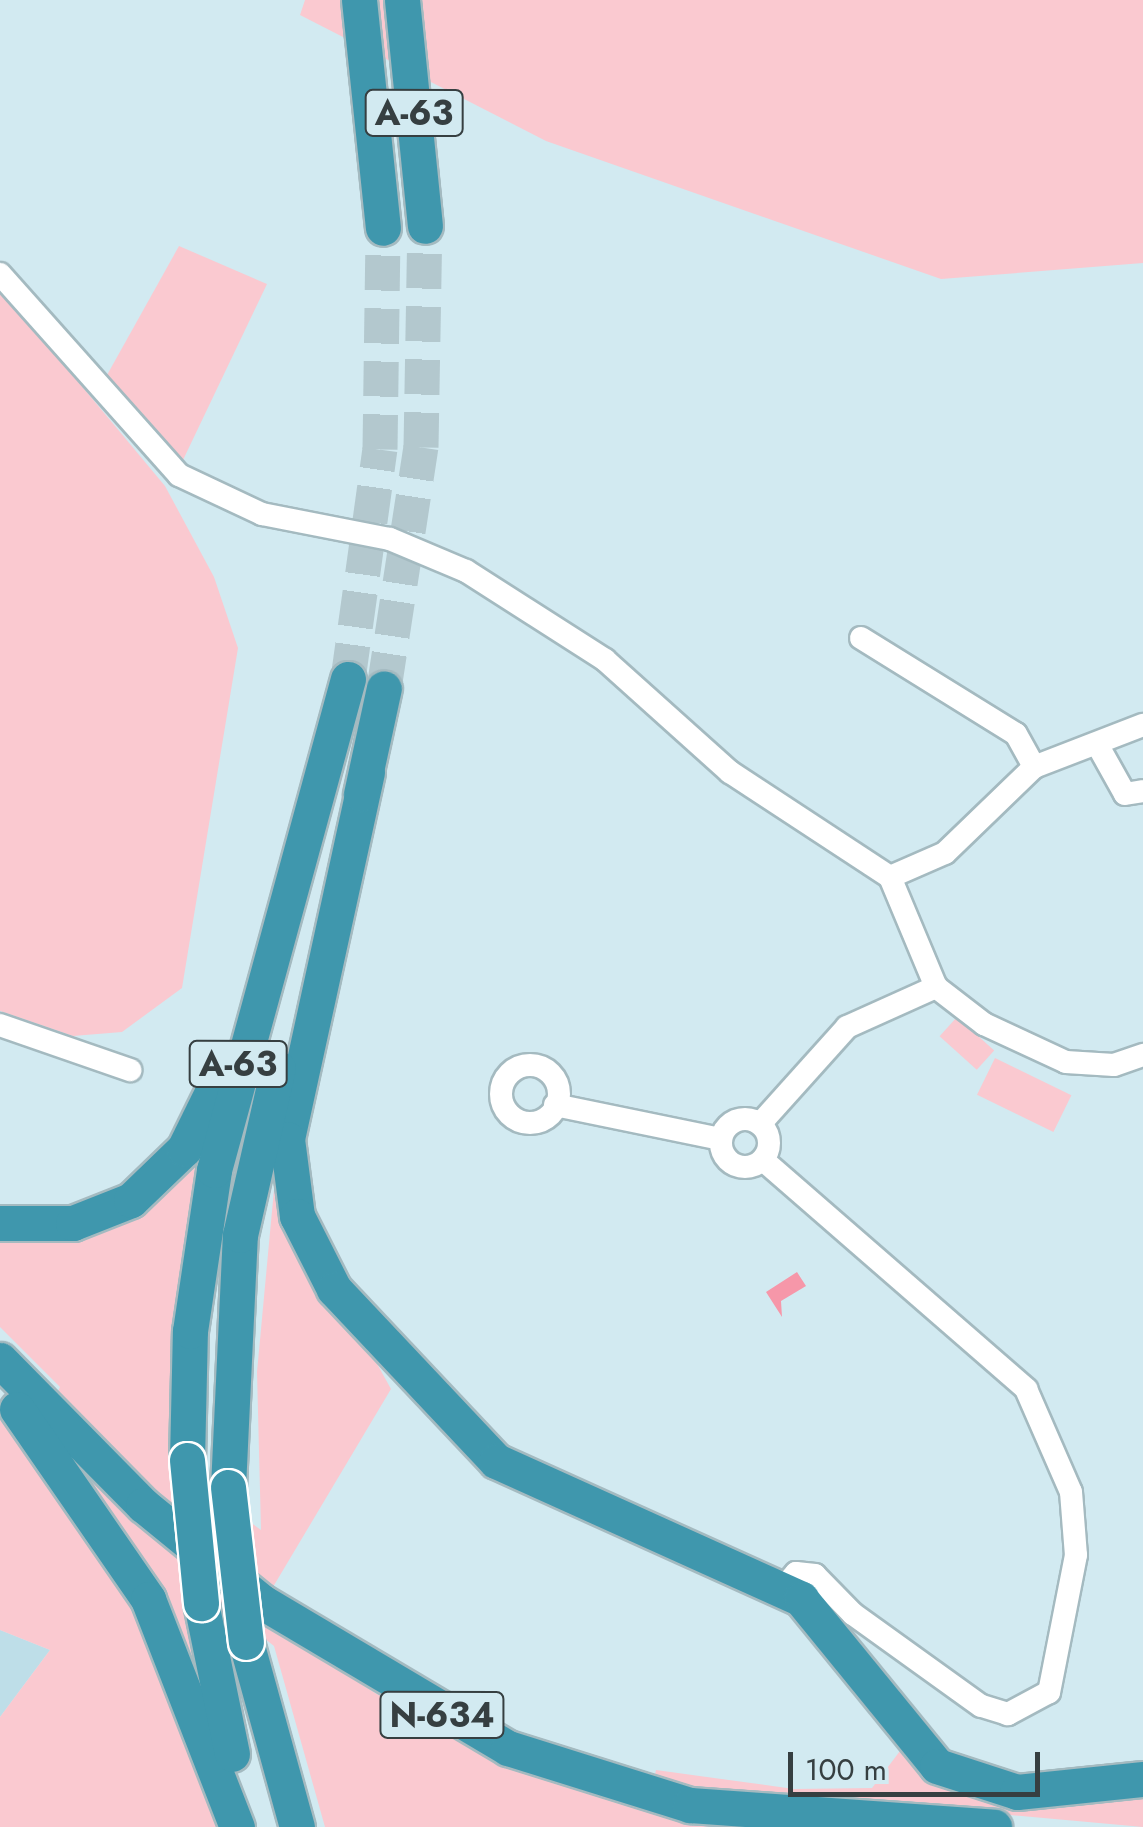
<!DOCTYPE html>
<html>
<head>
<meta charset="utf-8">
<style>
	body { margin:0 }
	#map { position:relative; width:1143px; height:1827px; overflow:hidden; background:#d2eaf1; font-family:Jost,sans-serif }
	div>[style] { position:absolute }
	.built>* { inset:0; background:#bedee8 }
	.green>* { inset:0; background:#fac9d0; transform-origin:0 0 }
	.water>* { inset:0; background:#f697a9 }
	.highway-tunnel>* { height:35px; margin-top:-17.5px; transform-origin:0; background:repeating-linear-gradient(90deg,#b3c8ce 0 35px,transparent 0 53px) }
	.roads { filter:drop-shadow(2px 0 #a4bac0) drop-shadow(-2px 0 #a4bac0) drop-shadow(0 2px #a4bac0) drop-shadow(0 -2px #a4bac0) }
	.minor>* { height:22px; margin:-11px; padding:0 11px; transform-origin:11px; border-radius:11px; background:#fff }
	.minor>.ring { margin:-11px; padding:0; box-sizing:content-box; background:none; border:22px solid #fff; border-radius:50% }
	.highway>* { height:35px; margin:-17.5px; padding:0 17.5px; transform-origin:17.5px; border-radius:17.5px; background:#3f97ad }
	.bridges { filter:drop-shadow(2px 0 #fff) drop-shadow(-2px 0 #fff) drop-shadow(0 2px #fff) drop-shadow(0 -2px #fff) }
	.highway-bridge>* { height:35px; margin:-17.5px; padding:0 17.5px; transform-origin:17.5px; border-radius:17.5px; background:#3f97ad }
	span { translate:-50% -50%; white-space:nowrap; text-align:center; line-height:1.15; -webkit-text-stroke:8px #d2eaf1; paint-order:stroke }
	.shield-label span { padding:2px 8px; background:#d2eaf1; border:2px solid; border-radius:8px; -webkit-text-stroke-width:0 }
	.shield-label { font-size:35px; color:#363f41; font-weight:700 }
	.scale { position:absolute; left:788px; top:1752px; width:252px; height:45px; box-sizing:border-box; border:5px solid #363f41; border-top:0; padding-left:12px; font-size:30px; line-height:35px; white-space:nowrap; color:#363f41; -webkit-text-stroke:8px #d2eaf1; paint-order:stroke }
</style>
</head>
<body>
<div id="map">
	<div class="built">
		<div style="clip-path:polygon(0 1630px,50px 1650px,0 1717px)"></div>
	</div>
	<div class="green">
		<div style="clip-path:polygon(305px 0,1143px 0,1143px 263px,941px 279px,546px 141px,300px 15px)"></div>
		<div style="clip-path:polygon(179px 246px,267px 284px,183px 460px,107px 375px)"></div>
		<div style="clip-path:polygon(0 288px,165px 486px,214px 577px,238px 648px,182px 988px,122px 1032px,73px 1036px,0 1011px)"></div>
		<div style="left:957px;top:1017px;width:50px;height:26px;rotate:42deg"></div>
		<div style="left:995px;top:1058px;width:85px;height:41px;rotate:26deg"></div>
		<div style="clip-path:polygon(203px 1148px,172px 1345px,172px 1465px,261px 1530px,257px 1372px,275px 1179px,391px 1389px,270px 1592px,54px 1399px,60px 1387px,0 1327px,0 1235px,25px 1239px)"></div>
		<div style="clip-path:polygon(33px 1413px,175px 1557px,375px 1693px,547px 1778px,636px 1807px,753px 1827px,325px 1827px,274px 1646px,182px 1573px,199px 1683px)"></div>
		<div style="clip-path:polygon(0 1414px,130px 1597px,220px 1827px,0 1827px,0 1717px,50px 1650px,0 1630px)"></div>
		<div style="clip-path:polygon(900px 1751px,936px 1782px,997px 1802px,1143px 1792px,1143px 1827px,653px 1783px,656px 1770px,794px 1789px,872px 1788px)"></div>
	</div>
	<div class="water">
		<div style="clip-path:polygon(797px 1272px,806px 1286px,781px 1301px,782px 1317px,766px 1292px)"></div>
	</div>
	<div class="highway-tunnel">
		<div style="left:348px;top:679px;width:232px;rotate:-82.1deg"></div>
		<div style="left:380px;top:449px;width:221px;rotate:-89.2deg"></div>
		<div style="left:384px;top:688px;width:244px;rotate:-81.3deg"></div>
		<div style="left:421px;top:447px;width:221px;rotate:-89deg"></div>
	</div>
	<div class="roads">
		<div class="minor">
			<div style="left:0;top:274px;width:269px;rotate:48.3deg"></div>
			<div style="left:179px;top:475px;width:92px;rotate:25.2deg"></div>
			<div style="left:262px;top:514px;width:130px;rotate:11.1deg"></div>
			<div style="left:390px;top:539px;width:82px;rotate:22.8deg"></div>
			<div style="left:466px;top:571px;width:165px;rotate:32.6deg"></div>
			<div style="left:605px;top:660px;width:168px;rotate:41.9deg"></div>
			<div style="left:730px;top:772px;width:191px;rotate:33.3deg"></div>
			<div style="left:890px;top:877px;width:119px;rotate:67.3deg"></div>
			<div style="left:936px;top:987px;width:61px;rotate:37.6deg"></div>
			<div style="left:984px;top:1024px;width:90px;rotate:24.9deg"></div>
			<div style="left:1066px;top:1062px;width:48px;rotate:3.6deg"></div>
			<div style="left:1114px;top:1065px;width:31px;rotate:-19deg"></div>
			<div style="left:861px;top:638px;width:182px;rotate:31.8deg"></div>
			<div style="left:1016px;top:734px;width:38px;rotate:61deg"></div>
			<div style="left:1097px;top:744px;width:57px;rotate:60.8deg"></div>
			<div style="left:1125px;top:794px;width:18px;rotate:-9deg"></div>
			<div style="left:890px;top:877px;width:60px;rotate:-23.6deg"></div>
			<div style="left:945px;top:853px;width:124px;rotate:-44deg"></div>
			<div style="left:1034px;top:767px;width:117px;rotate:-21.1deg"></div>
			<div style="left:0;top:1025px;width:138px;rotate:19.1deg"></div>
			<div class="ring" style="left:501px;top:1065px;width:36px;height:36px"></div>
			<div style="left:555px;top:1105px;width:169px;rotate:11.6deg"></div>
			<div class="ring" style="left:721px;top:1119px;width:26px;height:26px"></div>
			<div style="left:760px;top:1124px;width:130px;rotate:-48.1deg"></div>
			<div style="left:847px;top:1027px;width:98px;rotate:-24.2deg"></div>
			<div style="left:763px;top:1160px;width:349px;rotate:41deg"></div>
			<div style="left:1026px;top:1389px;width:112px;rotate:66.4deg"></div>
			<div style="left:1071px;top:1492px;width:63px;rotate:85.5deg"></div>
			<div style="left:1076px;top:1555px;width:140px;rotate:101.1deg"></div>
			<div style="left:1049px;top:1692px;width:47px;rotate:151.8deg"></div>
			<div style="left:1008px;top:1714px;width:28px;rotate:-163deg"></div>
			<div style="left:981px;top:1706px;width:158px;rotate:-144.3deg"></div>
			<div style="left:853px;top:1614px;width:54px;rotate:-134.3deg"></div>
			<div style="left:815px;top:1575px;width:19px;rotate:-174deg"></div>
			<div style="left:796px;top:1573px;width:20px;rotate:131deg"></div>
		</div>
		<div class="highway">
			<div style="left:359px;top:0;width:229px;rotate:84deg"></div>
			<div style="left:402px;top:0;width:227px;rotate:84.2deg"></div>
			<div style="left:367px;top:772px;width:376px;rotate:102.3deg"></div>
			<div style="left:287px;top:1139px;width:78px;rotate:82.6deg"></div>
			<div style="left:297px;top:1216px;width:82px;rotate:63.1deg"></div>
			<div style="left:334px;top:1289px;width:236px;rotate:46.7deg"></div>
			<div style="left:496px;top:1461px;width:335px;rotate:24.3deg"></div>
			<div style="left:801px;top:1599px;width:215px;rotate:50.8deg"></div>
			<div style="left:937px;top:1766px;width:84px;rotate:18deg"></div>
			<div style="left:1017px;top:1792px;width:127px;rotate:-5.9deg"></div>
			<div style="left:361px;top:794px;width:108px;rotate:-77.8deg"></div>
			<div style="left:0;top:1223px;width:73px"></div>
			<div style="left:73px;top:1223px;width:62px;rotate:-21.6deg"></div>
			<div style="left:131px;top:1200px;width:74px;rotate:-43.9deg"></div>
			<div style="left:184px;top:1149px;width:77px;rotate:-63.8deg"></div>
			<div style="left:0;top:1360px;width:204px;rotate:45.4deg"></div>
			<div style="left:143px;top:1505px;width:154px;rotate:39.2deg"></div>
			<div style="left:262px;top:1602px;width:286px;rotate:30.7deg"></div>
			<div style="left:508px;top:1748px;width:191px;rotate:17.4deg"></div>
			<div style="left:690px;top:1805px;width:305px;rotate:4.1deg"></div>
			<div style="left:17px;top:1409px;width:231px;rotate:55.4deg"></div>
			<div style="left:148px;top:1599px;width:245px;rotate:68.7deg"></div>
			<div style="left:187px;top:1460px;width:129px;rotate:-88.7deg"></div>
			<div style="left:190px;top:1331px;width:163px;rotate:-81.5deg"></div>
			<div style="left:214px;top:1170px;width:509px;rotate:-74.74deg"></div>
			<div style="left:228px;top:1487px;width:252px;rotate:-87.3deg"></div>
			<div style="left:240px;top:1235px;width:171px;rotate:-77.2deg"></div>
			<div style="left:201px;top:1603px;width:154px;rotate:78.4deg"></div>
			<div style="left:246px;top:1642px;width:192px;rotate:74.6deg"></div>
		</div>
	</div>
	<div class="bridges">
		<div class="highway-bridge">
			<div style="left:187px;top:1460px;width:144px;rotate:84.4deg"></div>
			<div style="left:228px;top:1487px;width:156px;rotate:83.4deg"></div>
		</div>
	</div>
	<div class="shield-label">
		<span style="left:414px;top:113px">A-63</span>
		<span style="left:238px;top:1064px">A-63</span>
		<span style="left:442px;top:1715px">N-634</span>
	</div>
	<div class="scale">100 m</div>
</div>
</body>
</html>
